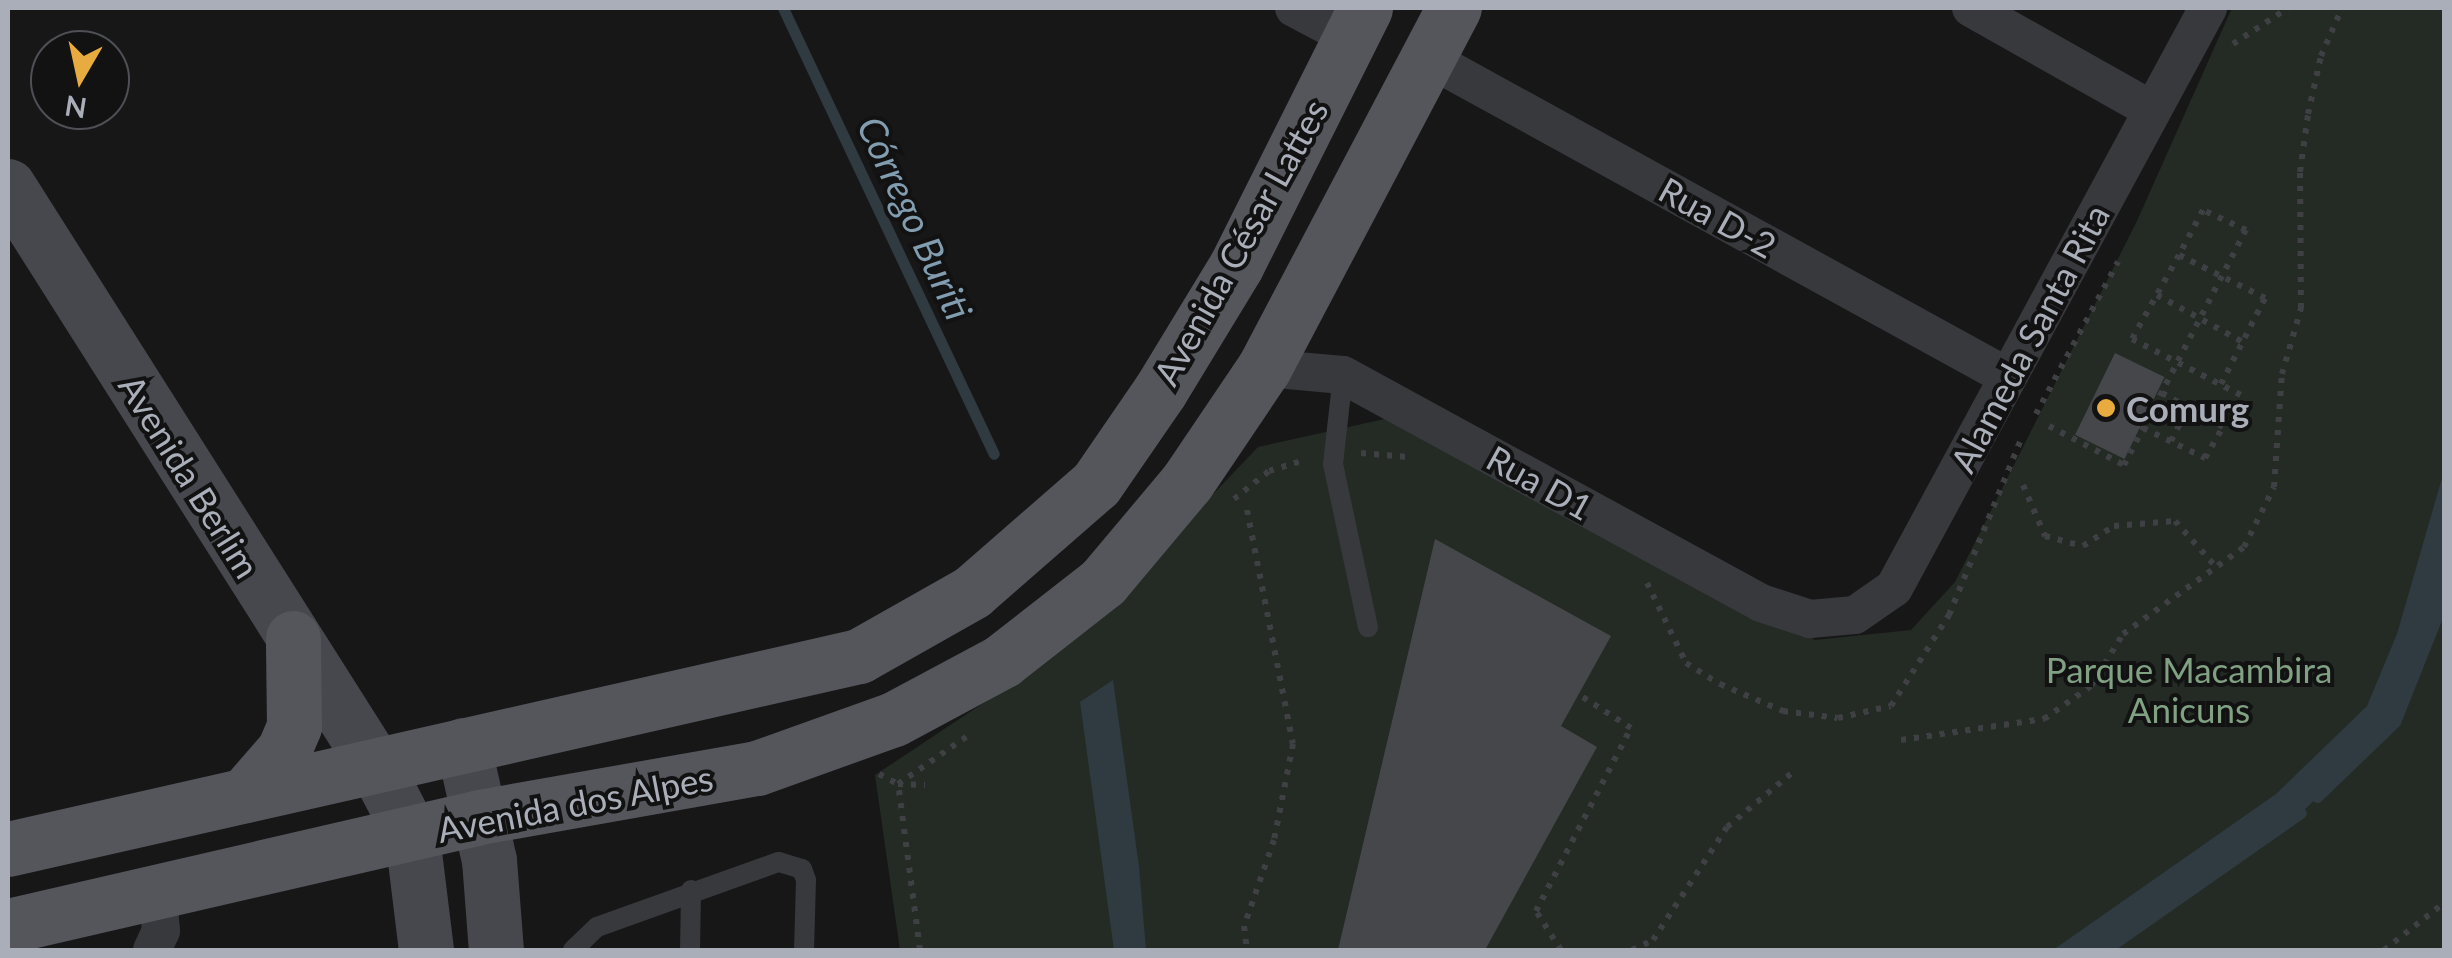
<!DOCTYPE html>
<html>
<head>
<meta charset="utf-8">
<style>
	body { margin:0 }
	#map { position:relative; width:2452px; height:958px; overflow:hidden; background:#171718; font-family:Lato,sans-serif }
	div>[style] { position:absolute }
	.green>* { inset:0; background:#232b24 }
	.water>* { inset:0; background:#303a41 }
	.stream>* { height:11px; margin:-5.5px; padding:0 5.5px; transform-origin:5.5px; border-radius:5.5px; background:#303a41 }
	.building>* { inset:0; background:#46474b; transform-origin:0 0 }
	.path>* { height:6px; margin-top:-3px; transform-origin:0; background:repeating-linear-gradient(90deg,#3e4044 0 5px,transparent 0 13px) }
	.lane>* { height:20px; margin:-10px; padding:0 10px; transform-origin:10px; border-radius:10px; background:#38393d }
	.street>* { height:38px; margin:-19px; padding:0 19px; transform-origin:19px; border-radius:19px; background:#38393d }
	.secondary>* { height:55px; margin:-27.5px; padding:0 27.5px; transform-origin:27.5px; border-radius:27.5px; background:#46484d }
	.primary>* { height:55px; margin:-27.5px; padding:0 27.5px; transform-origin:27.5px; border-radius:27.5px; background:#54565c }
	.dots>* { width:28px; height:28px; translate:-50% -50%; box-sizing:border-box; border:5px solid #121213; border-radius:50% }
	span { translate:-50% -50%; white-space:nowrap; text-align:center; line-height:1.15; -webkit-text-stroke:8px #121213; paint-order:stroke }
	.street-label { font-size:35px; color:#a9aeb8 }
	.poi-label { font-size:35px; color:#a9aeb8; font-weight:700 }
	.left { translate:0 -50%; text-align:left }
	.park-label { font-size:35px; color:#81a183 }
	.water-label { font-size:38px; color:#829cb0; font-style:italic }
	.frame { position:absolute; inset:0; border:10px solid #a9aeb8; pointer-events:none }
	.north { position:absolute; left:30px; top:30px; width:100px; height:100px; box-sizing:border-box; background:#121213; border:2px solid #4e5055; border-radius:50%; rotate:189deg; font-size:28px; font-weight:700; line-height:40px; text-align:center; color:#a9aeb8 }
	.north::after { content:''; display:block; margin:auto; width:35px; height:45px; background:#e8ab3f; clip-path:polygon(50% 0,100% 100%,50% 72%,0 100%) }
</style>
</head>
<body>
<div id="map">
	<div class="green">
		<div style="clip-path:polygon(2232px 8px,2444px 8px,2442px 950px,900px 950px,875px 775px,1000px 692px,1119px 593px,1258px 447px,1389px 418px,1815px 640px,1911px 630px,1955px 582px,2137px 221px)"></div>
	</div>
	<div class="water">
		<div style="clip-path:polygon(2444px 471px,2444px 599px,2395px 722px,2295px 819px,2105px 950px,2053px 950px,2276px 794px,2367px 706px,2397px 634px)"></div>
		<div style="clip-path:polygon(1113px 680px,1139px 866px,1146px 950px,1114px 950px,1080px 702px)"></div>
	</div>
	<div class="stream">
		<div style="left:783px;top:8px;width:493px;rotate:64.7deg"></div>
		<div style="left:2317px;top:797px;width:108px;rotate:-43.9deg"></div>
		<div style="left:2395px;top:722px;width:132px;rotate:-68.3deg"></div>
		<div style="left:2105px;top:950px;width:239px;rotate:-35deg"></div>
	</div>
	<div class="building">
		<div style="left:2115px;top:353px;width:55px;height:91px;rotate:26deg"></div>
		<div style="clip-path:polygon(1435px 539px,1611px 636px,1561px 726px,1597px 747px,1485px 950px,1338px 950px)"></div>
	</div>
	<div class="path">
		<div style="left:2233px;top:44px;width:66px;rotate:-33.2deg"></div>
		<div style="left:2157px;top:295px;width:98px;rotate:28.7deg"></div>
		<div style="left:2221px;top:384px;width:97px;rotate:-62.9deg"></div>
		<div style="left:2265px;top:298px;width:96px;rotate:-153.4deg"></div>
		<div style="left:2179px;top:255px;width:96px;rotate:119.2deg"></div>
		<div style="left:2132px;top:339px;width:129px;rotate:27.2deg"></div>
		<div style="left:2036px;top:414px;width:173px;rotate:-61.7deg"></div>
		<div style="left:2049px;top:426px;width:85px;rotate:27.5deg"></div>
		<div style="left:2124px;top:465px;width:265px;rotate:-62.6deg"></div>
		<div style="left:2246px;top:230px;width:47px;rotate:-155.1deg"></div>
		<div style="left:2203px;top:210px;width:51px;rotate:118.1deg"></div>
		<div style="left:2143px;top:428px;width:69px;rotate:25.8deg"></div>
		<div style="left:2205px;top:458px;width:36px;rotate:-60deg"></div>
		<div style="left:2223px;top:427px;width:70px;rotate:-150.9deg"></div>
		<div style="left:2171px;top:441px;width:37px;rotate:-63deg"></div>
		<div style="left:1361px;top:453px;width:47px;rotate:4.9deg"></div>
		<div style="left:2023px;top:485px;width:56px;rotate:66.7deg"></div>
		<div style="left:2045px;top:536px;width:39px;rotate:15deg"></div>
		<div style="left:2083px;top:546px;width:37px;rotate:-33deg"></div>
		<div style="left:2114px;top:526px;width:61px;rotate:-4.7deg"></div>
		<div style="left:2175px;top:521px;width:63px;rotate:48.2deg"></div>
		<div style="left:1234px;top:499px;width:45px;rotate:-38.7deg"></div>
		<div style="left:1269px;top:471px;width:38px;rotate:-17deg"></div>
		<div style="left:1247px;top:510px;width:238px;rotate:78.9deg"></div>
		<div style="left:1293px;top:744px;width:98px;rotate:101.2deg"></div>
		<div style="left:1274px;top:840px;width:91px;rotate:109.2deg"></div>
		<div style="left:1244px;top:926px;width:24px;rotate:83deg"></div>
		<div style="left:1647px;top:583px;width:89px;rotate:64deg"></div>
		<div style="left:1686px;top:663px;width:40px;rotate:32deg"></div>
		<div style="left:1720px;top:684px;width:69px;rotate:23.2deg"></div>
		<div style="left:1783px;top:711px;width:55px;rotate:7.3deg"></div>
		<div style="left:1838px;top:718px;width:54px;rotate:-12.8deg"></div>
		<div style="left:1891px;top:706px;width:108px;rotate:-57.5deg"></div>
		<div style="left:1949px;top:615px;width:187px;rotate:-67.7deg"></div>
		<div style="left:1901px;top:740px;width:145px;rotate:-8.4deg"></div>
		<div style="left:2044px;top:719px;width:57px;rotate:-35.1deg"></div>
		<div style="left:2091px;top:686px;width:61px;rotate:-58.4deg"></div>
		<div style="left:2123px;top:634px;width:149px;rotate:-35.7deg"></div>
		<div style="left:2244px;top:547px;width:67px;rotate:-63.4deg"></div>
		<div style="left:2274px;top:487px;width:113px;rotate:-86deg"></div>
		<div style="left:2282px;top:374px;width:69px;rotate:-73.9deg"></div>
		<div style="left:2301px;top:308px;width:136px;rotate:-90.4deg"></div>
		<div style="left:2300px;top:172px;width:59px;rotate:-82.1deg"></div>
		<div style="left:2308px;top:114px;width:59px;rotate:-77.4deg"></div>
		<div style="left:2321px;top:56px;width:52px;rotate:-66.4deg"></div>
		<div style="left:879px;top:774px;width:21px;rotate:28deg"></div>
		<div style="left:898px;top:784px;width:27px;rotate:2deg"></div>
		<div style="left:920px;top:950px;width:167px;rotate:-97.5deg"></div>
		<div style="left:898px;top:784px;width:90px;rotate:-34.6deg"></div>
		<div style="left:1561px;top:950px;width:46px;rotate:-122.7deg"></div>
		<div style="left:1536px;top:911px;width:206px;rotate:-62.6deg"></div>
		<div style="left:1631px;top:728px;width:63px;rotate:-147.3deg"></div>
		<div style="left:1632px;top:950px;width:23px;rotate:-25deg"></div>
		<div style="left:1653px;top:940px;width:135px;rotate:-56.8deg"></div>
		<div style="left:1727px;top:827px;width:86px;rotate:-39.8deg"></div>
		<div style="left:2384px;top:950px;width:76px;rotate:-38.1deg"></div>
	</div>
	<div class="lane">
		<div style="left:1343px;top:375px;width:90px;rotate:96.4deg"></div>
		<div style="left:1333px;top:464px;width:167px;rotate:77.9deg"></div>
		<div style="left:573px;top:950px;width:33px;rotate:-44deg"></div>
		<div style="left:597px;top:927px;width:193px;rotate:-19.7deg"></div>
		<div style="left:779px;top:862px;width:24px;rotate:17deg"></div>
		<div style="left:802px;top:869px;width:12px;rotate:70deg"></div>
		<div style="left:806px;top:880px;width:70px;rotate:91.6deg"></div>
		<div style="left:690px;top:950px;width:60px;rotate:-89deg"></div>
	</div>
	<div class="street">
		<div style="left:1294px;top:8px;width:62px;rotate:27.8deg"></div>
		<div style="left:1971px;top:8px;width:208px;rotate:29.4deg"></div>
		<div style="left:1428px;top:58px;width:662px;rotate:28.81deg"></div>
		<div style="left:1264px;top:368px;width:79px;rotate:5.1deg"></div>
		<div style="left:1343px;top:375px;width:476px;rotate:28.6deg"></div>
		<div style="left:1761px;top:603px;width:52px;rotate:18.1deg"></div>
		<div style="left:1810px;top:619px;width:45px;rotate:-5.1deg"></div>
		<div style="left:1855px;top:615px;width:47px;rotate:-34.7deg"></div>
		<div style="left:1894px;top:588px;width:660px;rotate:-61.57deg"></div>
		<div style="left:152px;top:950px;width:21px;rotate:-65deg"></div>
		<div style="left:161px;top:931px;width:38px;rotate:-95deg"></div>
	</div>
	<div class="secondary">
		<div style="left:8px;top:186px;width:686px;rotate:57.63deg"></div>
		<div style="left:375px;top:765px;width:80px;rotate:62.5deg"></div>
		<div style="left:412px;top:836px;width:115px;rotate:83deg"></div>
		<div style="left:463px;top:745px;width:118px;rotate:77.3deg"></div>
		<div style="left:489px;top:860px;width:90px;rotate:85.6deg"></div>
	</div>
	<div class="primary">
		<div style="left:245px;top:795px;width:60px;rotate:-49.1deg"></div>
		<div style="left:284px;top:750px;width:26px;rotate:-67deg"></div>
		<div style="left:294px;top:726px;width:88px;rotate:-90.7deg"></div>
		<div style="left:8px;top:849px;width:873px;rotate:-12.78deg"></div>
		<div style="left:859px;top:656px;width:130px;rotate:-29.5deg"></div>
		<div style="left:972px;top:592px;width:164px;rotate:-41.1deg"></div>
		<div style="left:1096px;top:484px;width:113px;rotate:-55.5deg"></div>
		<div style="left:1160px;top:391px;width:146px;rotate:-58.7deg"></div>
		<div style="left:1236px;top:266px;width:288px;rotate:-63.4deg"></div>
		<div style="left:8px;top:926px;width:483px;rotate:-13deg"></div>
		<div style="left:479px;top:817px;width:282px;rotate:-10deg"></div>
		<div style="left:757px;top:768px;width:145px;rotate:-19.7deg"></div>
		<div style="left:894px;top:719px;width:123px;rotate:-28.2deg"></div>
		<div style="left:1002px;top:661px;width:128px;rotate:-38deg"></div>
		<div style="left:1103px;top:582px;width:131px;rotate:-50deg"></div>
		<div style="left:1187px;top:482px;width:138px;rotate:-56deg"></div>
		<div style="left:1264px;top:368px;width:407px;rotate:-62.2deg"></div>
	</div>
	<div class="dots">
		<div style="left:2106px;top:408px;background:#e8ab3f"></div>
	</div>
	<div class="street-label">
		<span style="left:1718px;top:217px;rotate:29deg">Rua D-2</span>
		<span style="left:1240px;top:242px;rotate:-61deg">Avenida César Lattes</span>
		<span style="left:2029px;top:338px;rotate:-62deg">Alameda Santa Rita</span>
		<span style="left:190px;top:476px;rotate:58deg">Avenida Berlim</span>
		<span style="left:1540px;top:482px;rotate:29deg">Rua D1</span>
		<span style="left:575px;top:803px;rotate:-11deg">Avenida dos Alpes</span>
	</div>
	<div class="poi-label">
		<span class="left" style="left:2126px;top:408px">Comurg</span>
	</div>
	<div class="park-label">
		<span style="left:2189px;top:689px">Parque Macambira<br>Anicuns</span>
	</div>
	<div class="water-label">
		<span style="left:915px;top:218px;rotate:65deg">Córrego Buriti</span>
	</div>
	<div class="frame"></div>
	<div class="north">N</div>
</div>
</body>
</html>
